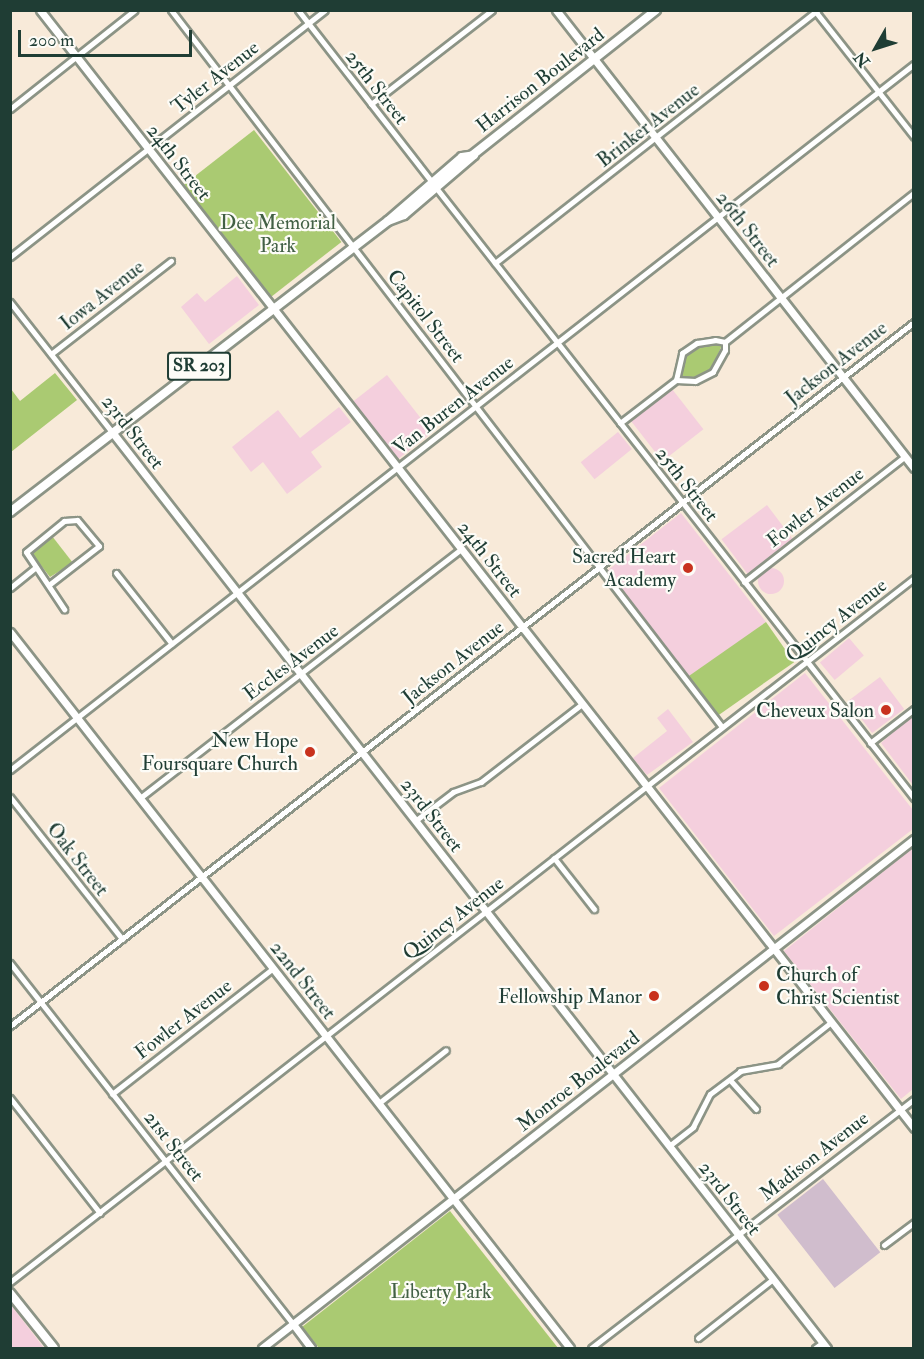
<!DOCTYPE html>
<html>
<head>
<meta charset="utf-8">
<style>
	body { margin:0 }
	#map { position:relative; width:924px; height:1359px; overflow:hidden; background:#f8ead9; font-family:"IM FELL Double Pica",serif }
	div>[style] { position:absolute }
	.built>* { inset:0; background:#f4cfdd; transform-origin:0 0 }
	.round { border-radius:50% }
	.industrial>* { inset:0; background:#d0bdcd; transform-origin:0 0 }
	.green>* { inset:0; background:#aaca72; transform-origin:0 0 }
	.roads { filter:drop-shadow(2px 0 #8c9486) drop-shadow(-2px 0 #8c9486) drop-shadow(0 2px #8c9486) drop-shadow(0 -2px #8c9486) }
	.minor>* { height:5px; margin:-2.5px; padding:0 2.5px; transform-origin:2.5px; border-radius:2.5px; background:#fff }
	.tertiary>* { height:7px; margin:-3.5px; padding:0 3.5px; transform-origin:3.5px; border-radius:3.5px; background:#fff }
	.secondary>* { height:8px; margin:-4px; padding:0 4px; transform-origin:4px; border-radius:4px; background:#fff }
	.primary>* { height:8px; margin:-4px; padding:0 4px; transform-origin:4px; border-radius:4px; background:#fff }
	.dots>* { width:16px; height:16px; translate:-50% -50%; box-sizing:border-box; border:3px solid #fdfcf7; border-radius:50% }
	span { translate:-50% -50%; white-space:nowrap; text-align:center; line-height:1.15; -webkit-text-stroke:4.5px #fdfcf7; paint-order:stroke }
	.shield-label span { padding:2px 4px; background:#fdfcf7; border:2px solid; border-radius:4px; -webkit-text-stroke-width:0 }
	.shield-label { font-size:18px; color:#1f3d34; font-weight:700 }
	.street-label { font-size:20px; color:#1f3d34 }
	.park-label { font-size:20px; color:#426044 }
	.poi-label { font-size:20px; color:#1f3d34 }
	.right { translate:-100% -50%; text-align:right }
	.left { translate:0 -50%; text-align:left }
	.frame { position:absolute; inset:0; border:12px solid #1f3d34; pointer-events:none }
	.north { position:absolute; left:846px; top:18px; width:60px; height:60px; -webkit-text-stroke:4px #fdfcf7; paint-order:stroke; rotate:231deg; font-size:16px; font-weight:700; line-height:24px; text-align:center; color:#1f3d34 }
	.north::after { content:''; display:block; margin:auto; width:21px; height:27px; background:#1f3d34; clip-path:polygon(50% 0,100% 100%,50% 72%,0 100%) }
	.scale { position:absolute; left:18px; top:30px; width:174px; height:27px; box-sizing:border-box; border:3px solid #1f3d34; border-top:0; padding-left:8px; font-size:18px; line-height:21px; white-space:nowrap; color:#1f3d34; -webkit-text-stroke:4px #fdfcf7; paint-order:stroke }
</style>
</head>
<body>
<div id="map">
	<div class="built">
		<div style="clip-path:polygon(237px 276px,259px 305px,209px 344px,181px 307px,197px 293px,205px 302px)"></div>
		<div style="left:387px;top:375px;width:73px;height:43px;rotate:52deg"></div>
		<div style="left:672px;top:389px;width:51px;height:52px;rotate:52deg"></div>
		<div style="clip-path:polygon(339px 407px,351px 422px,311px 452px,322px 467px,287px 494px,263px 462px,251px 472px,232px 447px,278px 410px,300px 438px)"></div>
		<div style="left:618px;top:432px;width:22px;height:48px;rotate:51deg"></div>
		<div style="left:767px;top:505px;width:43px;height:57px;rotate:53deg"></div>
		<div style="left:681px;top:513px;width:138px;height:95px;rotate:52deg"></div>
		<div class="round" style="left:758px;top:568px;width:26px;height:26px"></div>
		<div style="left:849px;top:638px;width:23px;height:38px;rotate:50deg"></div>
		<div style="clip-path:polygon(805px 673px,913px 810px,913px 829px,774px 936px,659px 788px)"></div>
		<div style="left:880px;top:677px;width:40px;height:40px;rotate:53deg"></div>
		<div style="clip-path:polygon(668px 709px,693px 742px,647px 775px,633px 758px,667px 731px,657px 718px)"></div>
		<div style="clip-path:polygon(912px 716px,914px 718px,913px 785px,881px 743px)"></div>
		<div style="clip-path:polygon(913px 848px,913px 1089px,901px 1099px,784px 951px)"></div>
		<div style="clip-path:polygon(11px 1305px,44px 1348px,11px 1348px)"></div>
	</div>
	<div class="industrial">
		<div style="left:823px;top:1179px;width:93px;height:58px;rotate:52deg"></div>
	</div>
	<div class="green">
		<div style="left:254px;top:130px;width:142px;height:89px;rotate:52deg"></div>
		<div style="clip-path:polygon(705px 343px,722px 345px,712px 369px,697px 379px,679px 377px,685px 356px)"></div>
		<div style="clip-path:polygon(55px 373px,77px 400px,11px 452px,11px 389px,20px 401px)"></div>
		<div style="clip-path:polygon(52px 536px,73px 563px,50px 577px,32px 554px)"></div>
		<div style="left:766px;top:622px;width:49px;height:95px;rotate:55deg"></div>
		<div style="clip-path:polygon(450px 1211px,558px 1348px,319px 1348px,302px 1327px)"></div>
	</div>
	<div class="roads">
		<div class="minor">
			<div style="left:171px;top:10px;width:904px;rotate:52.46deg"></div>
			<div style="left:298px;top:10px;width:217px;rotate:52.1deg"></div>
			<div style="left:815px;top:11px;width:160px;rotate:51.8deg"></div>
			<div style="left:371px;top:104px;width:153px;rotate:-37.8deg"></div>
			<div style="left:10px;top:109px;width:159px;rotate:-38.4deg"></div>
			<div style="left:437px;top:189px;width:774px;rotate:51.93deg"></div>
			<div style="left:10px;top:257px;width:400px;rotate:-38.1deg"></div>
			<div style="left:495px;top:263px;width:410px;rotate:-38.1deg"></div>
			<div style="left:10px;top:302px;width:165px;rotate:51.9deg"></div>
			<div style="left:715px;top:340px;width:10px;rotate:11deg"></div>
			<div style="left:725px;top:342px;width:8px;rotate:90deg"></div>
			<div style="left:725px;top:350px;width:25px;rotate:119deg"></div>
			<div style="left:713px;top:372px;width:20px;rotate:153deg"></div>
			<div style="left:695px;top:381px;width:19px;rotate:-177deg"></div>
			<div style="left:676px;top:380px;width:28px;rotate:-77deg"></div>
			<div style="left:682px;top:353px;width:18px;rotate:-34deg"></div>
			<div style="left:697px;top:343px;width:18px;rotate:-9deg"></div>
			<div style="left:725px;top:342px;width:241px;rotate:-38.3deg"></div>
			<div style="left:51px;top:354px;width:152px;rotate:-37.8deg"></div>
			<div style="left:620px;top:423px;width:71px;rotate:-37.5deg"></div>
			<div style="left:116px;top:573px;width:90px;rotate:51.7deg"></div>
			<div style="left:744px;top:582px;width:204px;rotate:-38deg"></div>
			<div style="left:50px;top:584px;width:62px;rotate:-37.8deg"></div>
			<div style="left:99px;top:546px;width:34px;rotate:-130deg"></div>
			<div style="left:77px;top:520px;width:13px;rotate:176deg"></div>
			<div style="left:64px;top:521px;width:49px;rotate:140.8deg"></div>
			<div style="left:26px;top:552px;width:69px;rotate:56.3deg"></div>
			<div style="left:10px;top:588px;width:33px;rotate:-39deg"></div>
			<div style="left:870px;top:743px;width:56px;rotate:-37.7deg"></div>
			<div style="left:10px;top:770px;width:1147px;rotate:-37.99deg"></div>
			<div style="left:10px;top:797px;width:181px;rotate:51.7deg"></div>
			<div style="left:140px;top:798px;width:406px;rotate:-37.8deg"></div>
			<div style="left:415px;top:821px;width:48px;rotate:-37.3deg"></div>
			<div style="left:453px;top:792px;width:30px;rotate:-20deg"></div>
			<div style="left:481px;top:782px;width:128px;rotate:-37.7deg"></div>
			<div style="left:554px;top:858px;width:65px;rotate:51.9deg"></div>
			<div style="left:10px;top:963px;width:459px;rotate:51.9deg"></div>
			<div style="left:10px;top:1026px;width:1146px;rotate:-37.91deg"></div>
			<div style="left:730px;top:1080px;width:39px;rotate:48deg"></div>
			<div style="left:112px;top:1094px;width:204px;rotate:-38deg"></div>
			<div style="left:10px;top:1098px;width:146px;rotate:52deg"></div>
			<div style="left:379px;top:1103px;width:85px;rotate:-38.3deg"></div>
			<div style="left:669px;top:1146px;width:31px;rotate:-38deg"></div>
			<div style="left:693px;top:1127px;width:37px;rotate:-63deg"></div>
			<div style="left:710px;top:1094px;width:38px;rotate:-37deg"></div>
			<div style="left:740px;top:1071px;width:39px;rotate:-10deg"></div>
			<div style="left:778px;top:1064px;width:66px;rotate:-38.3deg"></div>
			<div style="left:884px;top:1245px;width:38px;rotate:-37deg"></div>
			<div style="left:10px;top:1282px;width:1146px;rotate:-37.91deg"></div>
			<div style="left:698px;top:1338px;width:95px;rotate:-38.2deg"></div>
			<div style="left:591px;top:1348px;width:408px;rotate:-37.6deg"></div>
			<div style="left:815px;top:1348px;width:9px;rotate:-36deg"></div>
		</div>
		<div class="tertiary">
			<div style="left:40px;top:10px;width:1419px;rotate:51.98deg"></div>
			<div style="left:556px;top:10px;width:581px;rotate:51.99deg"></div>
			<div style="left:112px;top:432px;width:1162px;rotate:52.03deg"></div>
			<div style="left:10px;top:632px;width:909px;rotate:51.97deg"></div>
			<div style="left:293px;top:1324px;width:30px;rotate:53deg"></div>
			<div style="left:262px;top:1348px;width:827px;rotate:-37.98deg"></div>
		</div>
		<div class="secondary">
			<div style="left:10px;top:1293px;width:70px;rotate:51.3deg"></div>
		</div>
		<div class="primary">
			<div style="left:470px;top:157px;width:237px;rotate:-38.3deg"></div>
			<div style="left:389px;top:220px;width:96px;rotate:-40.8deg"></div>
			<div style="left:462px;top:157px;width:12px;rotate:-9deg"></div>
			<div style="left:10px;top:512px;width:477px;rotate:-37.6deg"></div>
			<div style="left:388px;top:221px;width:17px;rotate:-21deg"></div>
			<div style="left:404px;top:215px;width:92px;rotate:-40.6deg"></div>
		</div>
	</div>
	<div class="dots">
		<div style="left:688px;top:568px;background:#c8321e"></div>
		<div style="left:886px;top:710px;background:#c8321e"></div>
		<div style="left:310px;top:752px;background:#c8321e"></div>
		<div style="left:764px;top:986px;background:#c8321e"></div>
		<div style="left:654px;top:996px;background:#c8321e"></div>
	</div>
	<div class="shield-label">
		<span style="left:199px;top:366px">SR 203</span>
	</div>
	<div class="street-label">
		<span style="left:215px;top:77px;rotate:-38deg">Tyler Avenue</span>
		<span style="left:540px;top:80px;rotate:-38deg">Harrison Boulevard</span>
		<span style="left:377px;top:87px;rotate:52deg">25th Street</span>
		<span style="left:648px;top:125px;rotate:-38deg">Brinker Avenue</span>
		<span style="left:179px;top:162px;rotate:52deg">24th Street</span>
		<span style="left:748px;top:229px;rotate:52deg">26th Street</span>
		<span style="left:102px;top:295px;rotate:-38deg">Iowa Avenue</span>
		<span style="left:426px;top:316px;rotate:52deg">Capitol Street</span>
		<span style="left:836px;top:363px;rotate:-38deg">Jackson Avenue</span>
		<span style="left:453px;top:405px;rotate:-38deg">Van Buren Avenue</span>
		<span style="left:133px;top:432px;rotate:52deg">23rd Street</span>
		<span style="left:687px;top:484px;rotate:52deg">25th Street</span>
		<span style="left:815px;top:507px;rotate:-38deg">Fowler Avenue</span>
		<span style="left:490px;top:559px;rotate:52deg">24th Street</span>
		<span style="left:836px;top:620px;rotate:-38deg">Quincy Avenue</span>
		<span style="left:291px;top:662px;rotate:-37deg">Eccles Avenue</span>
		<span style="left:453px;top:662px;rotate:-38deg">Jackson Avenue</span>
		<span style="left:432px;top:815px;rotate:52deg">23rd Street</span>
		<span style="left:78px;top:859px;rotate:52deg">Oak Street</span>
		<span style="left:453px;top:918px;rotate:-38deg">Quincy Avenue</span>
		<span style="left:303px;top:980px;rotate:52deg">22nd Street</span>
		<span style="left:183px;top:1019px;rotate:-38deg">Fowler Avenue</span>
		<span style="left:578px;top:1081px;rotate:-38deg">Monroe Boulevard</span>
		<span style="left:174px;top:1146px;rotate:52deg">21st Street</span>
		<span style="left:814px;top:1156px;rotate:-38deg">Madison Avenue</span>
		<span style="left:730px;top:1198px;rotate:52deg">23rd Street</span>
	</div>
	<div class="park-label">
		<span style="left:278px;top:234px">Dee Memorial<br>Park</span>
		<span style="left:441px;top:1291px">Liberty Park</span>
	</div>
	<div class="poi-label">
		<span class="right" style="left:676px;top:568px">Sacred Heart<br>Academy</span>
		<span class="right" style="left:874px;top:710px">Cheveux Salon</span>
		<span class="right" style="left:298px;top:752px">New Hope<br>Foursquare Church</span>
		<span class="left" style="left:776px;top:986px">Church of<br>Christ Scientist</span>
		<span class="right" style="left:642px;top:996px">Fellowship Manor</span>
	</div>
	<div class="frame"></div>
	<div class="north">N</div>
	<div class="scale">200 m</div>
</div>
</body>
</html>
